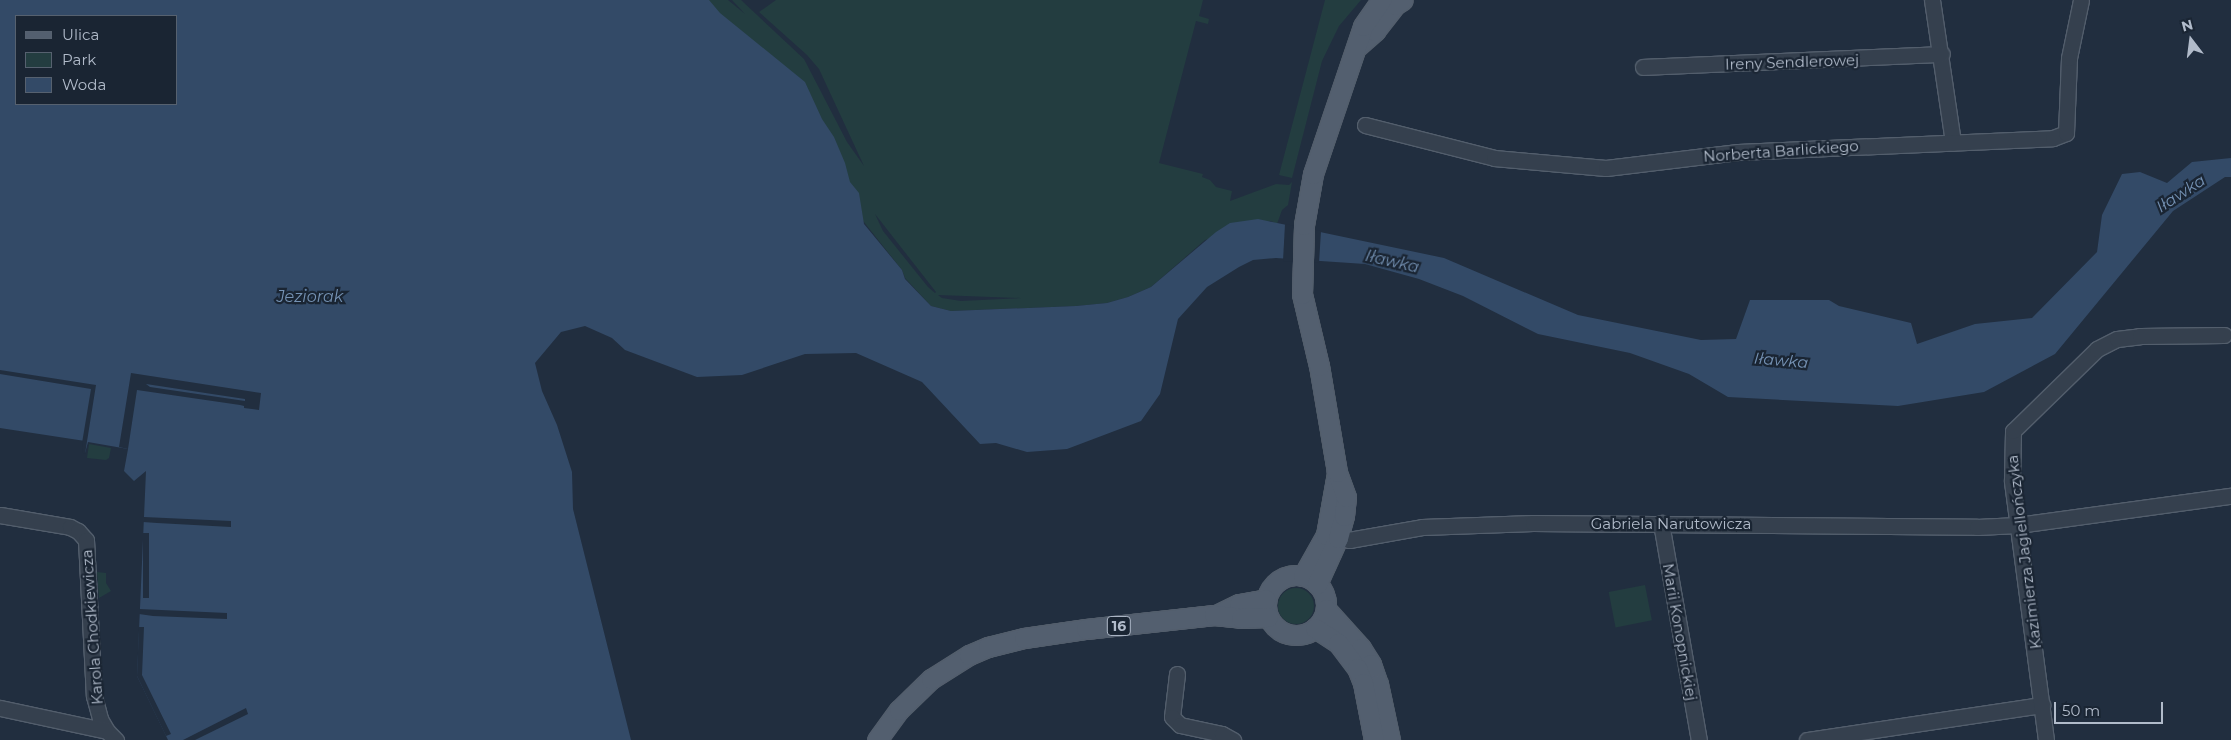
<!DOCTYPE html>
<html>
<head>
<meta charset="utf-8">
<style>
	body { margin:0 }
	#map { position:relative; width:2231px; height:740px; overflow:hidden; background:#212e3f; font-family:Montserrat,sans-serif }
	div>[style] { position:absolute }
	.green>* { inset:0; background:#233d40; transform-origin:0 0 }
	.round { border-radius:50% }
	.water>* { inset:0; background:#334a67 }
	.pier>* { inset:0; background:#212e3f; transform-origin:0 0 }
	.roads { filter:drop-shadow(1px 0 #535e6c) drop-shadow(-1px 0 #535e6c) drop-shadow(0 1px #535e6c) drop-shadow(0 -1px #535e6c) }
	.minor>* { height:15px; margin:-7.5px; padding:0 7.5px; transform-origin:7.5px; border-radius:7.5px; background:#35404e }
	.major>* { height:19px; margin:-9.5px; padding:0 9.5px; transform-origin:9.5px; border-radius:9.5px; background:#535f6f }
	.major>.ring { margin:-9.5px; padding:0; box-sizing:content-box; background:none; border:19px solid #535f6f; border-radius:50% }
	span { translate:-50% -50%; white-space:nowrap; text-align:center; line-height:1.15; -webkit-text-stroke:4.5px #1a2533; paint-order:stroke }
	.shield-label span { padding:1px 4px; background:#1a2533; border:1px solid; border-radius:4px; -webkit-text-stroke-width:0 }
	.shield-label { font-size:14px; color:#b1bbca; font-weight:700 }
	.street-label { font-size:15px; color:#b1bbca }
	.water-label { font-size:16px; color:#7592b4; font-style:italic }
	.legend { position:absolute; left:15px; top:15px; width:162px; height:90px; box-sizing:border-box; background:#1a2533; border:1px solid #56616f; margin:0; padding:6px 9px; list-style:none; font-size:15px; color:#b1bbca }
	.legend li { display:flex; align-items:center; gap:10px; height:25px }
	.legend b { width:25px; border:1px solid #56616f }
	.north { position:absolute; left:2166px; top:15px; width:50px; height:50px; -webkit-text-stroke:4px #1a2533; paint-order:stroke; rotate:345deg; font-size:14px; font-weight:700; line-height:20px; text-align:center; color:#b1bbca }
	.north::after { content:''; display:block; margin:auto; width:18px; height:22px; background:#b1bbca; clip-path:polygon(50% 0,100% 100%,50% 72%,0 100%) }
	.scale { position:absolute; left:2054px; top:702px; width:109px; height:22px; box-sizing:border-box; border:2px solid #b1bbca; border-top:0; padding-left:6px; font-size:15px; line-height:18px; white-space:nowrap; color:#b1bbca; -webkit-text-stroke:4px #1a2533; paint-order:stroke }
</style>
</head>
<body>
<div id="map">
	<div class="green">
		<div style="clip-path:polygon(evenodd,688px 0,728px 0,745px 14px,732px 0,741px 0,804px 59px,847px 142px,864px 166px,819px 69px,807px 55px,759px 12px,776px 0,1203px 0,1199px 16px,1209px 19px,1208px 24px,1196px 21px,1159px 163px,1203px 174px,1202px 177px,1210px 180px,1216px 187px,1232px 191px,1230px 201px,1276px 184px,1289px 185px,1292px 182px,1288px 205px,1282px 210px,1277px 224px,1271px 221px,1205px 240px,1151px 287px,1128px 297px,1107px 303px,1076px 306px,951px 311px,931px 306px,905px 278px,902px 270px,688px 0,875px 214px,936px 292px,935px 293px,928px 287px,883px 231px,875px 214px,688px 0,938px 295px,1021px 298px,1022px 298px,961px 301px,942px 298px,938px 295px)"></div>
		<div style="clip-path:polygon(1325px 0,1361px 0,1339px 26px,1322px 61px,1292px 178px,1279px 175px)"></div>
		<div style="clip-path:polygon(89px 444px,111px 448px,109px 458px,106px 460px,87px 458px)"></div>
		<div style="clip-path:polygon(97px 572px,106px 573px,106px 583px,111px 591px,99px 598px)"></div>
		<div style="left:1645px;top:585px;width:36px;height:37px;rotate:79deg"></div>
		<div class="round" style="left:1278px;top:588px;width:36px;height:36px"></div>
	</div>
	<div class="water">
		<div style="clip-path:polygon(evenodd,0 0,709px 0,720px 13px,805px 82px,822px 119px,834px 137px,845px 163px,850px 182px,859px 193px,864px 224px,902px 270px,905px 279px,931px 306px,951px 311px,1076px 306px,1107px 303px,1128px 297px,1151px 287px,1216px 232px,1230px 223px,1258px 219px,1444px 258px,1578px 315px,1701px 340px,1736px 339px,1750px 300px,1829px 300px,1839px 306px,1911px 323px,1917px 344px,1975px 324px,2032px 318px,2097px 252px,2102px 215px,2122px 174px,2140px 172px,2167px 183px,2192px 162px,2231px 158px,2231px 177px,2225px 177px,2173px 211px,2055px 354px,1984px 392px,1898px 406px,1728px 397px,1689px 374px,1630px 353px,1538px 334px,1463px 296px,1419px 279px,1365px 264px,1276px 258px,1253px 260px,1239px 267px,1207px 287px,1178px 319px,1160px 394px,1141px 421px,1067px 449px,1027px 452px,996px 443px,980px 444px,922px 382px,856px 353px,805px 354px,742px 375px,697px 377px,625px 350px,612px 338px,585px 326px,561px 332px,535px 363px,542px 391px,557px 425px,572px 472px,573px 509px,631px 740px,168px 740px,137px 676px,146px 471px,134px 481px,124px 471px,128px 449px,88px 442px,85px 453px,85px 441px,0 428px,0 0,16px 16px,176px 16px,176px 104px,16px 104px,16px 16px)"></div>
	</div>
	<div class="pier">
		<div style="clip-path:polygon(1285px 224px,1321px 231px,1319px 263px,1283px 261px)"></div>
		<div style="clip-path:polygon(0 370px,96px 385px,85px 454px,83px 453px,82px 443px,91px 389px,0 374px)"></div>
		<div style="clip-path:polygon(evenodd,131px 373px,261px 393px,259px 410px,244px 408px,244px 406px,240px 405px,137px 390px,128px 449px,119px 447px,131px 373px,146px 384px,245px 399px,245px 401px,150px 387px,146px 384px)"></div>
		<div style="clip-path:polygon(144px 517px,231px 521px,231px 527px,157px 523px,143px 522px)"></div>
		<div style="left:143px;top:533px;width:6px;height:65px"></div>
		<div style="clip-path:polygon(139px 609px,227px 613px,227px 619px,153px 616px,139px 614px)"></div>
		<div style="clip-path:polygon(139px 627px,144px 627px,142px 675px,171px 734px,166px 736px,137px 676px)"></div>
		<div style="clip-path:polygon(246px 708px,248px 714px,195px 740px,183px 740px)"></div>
	</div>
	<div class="roads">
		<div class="minor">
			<div style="left:1932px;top:0;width:144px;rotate:81.6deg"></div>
			<div style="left:1643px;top:67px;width:299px;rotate:-2.5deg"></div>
			<div style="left:1365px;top:125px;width:133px;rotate:14.3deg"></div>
			<div style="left:1494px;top:158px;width:112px;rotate:5.1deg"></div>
			<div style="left:1606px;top:168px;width:133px;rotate:-6.9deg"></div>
			<div style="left:1738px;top:152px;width:315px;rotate:-2.5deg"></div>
			<div style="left:2053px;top:138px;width:14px;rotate:-21deg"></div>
			<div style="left:2066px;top:133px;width:75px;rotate:-87.7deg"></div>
			<div style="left:2069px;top:58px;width:59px;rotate:-78.3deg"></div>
			<div style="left:0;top:515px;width:71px;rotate:9.7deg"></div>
			<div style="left:70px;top:527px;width:9px;rotate:27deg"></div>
			<div style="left:78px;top:531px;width:12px;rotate:48deg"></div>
			<div style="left:86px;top:540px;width:156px;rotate:87.1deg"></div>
			<div style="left:94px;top:696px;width:24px;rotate:75deg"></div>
			<div style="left:100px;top:719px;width:14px;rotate:60deg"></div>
			<div style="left:107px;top:731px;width:13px;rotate:45deg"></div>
			<div style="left:1661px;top:523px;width:220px;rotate:80.1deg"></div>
			<div style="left:1329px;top:535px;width:21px;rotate:14deg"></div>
			<div style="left:1349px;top:540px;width:74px;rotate:-10.1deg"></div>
			<div style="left:1422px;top:527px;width:111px;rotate:-2.1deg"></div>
			<div style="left:1533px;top:523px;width:444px;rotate:0.5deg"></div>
			<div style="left:1977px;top:527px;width:41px;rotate:-2.8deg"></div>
			<div style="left:2018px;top:525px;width:215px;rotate:-7.8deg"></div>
			<div style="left:1177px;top:674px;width:43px;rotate:96.6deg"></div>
			<div style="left:1172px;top:717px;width:11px;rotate:45deg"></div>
			<div style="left:1180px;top:725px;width:43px;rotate:12.1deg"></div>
			<div style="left:1222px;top:734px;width:13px;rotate:29deg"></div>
			<div style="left:0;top:708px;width:109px;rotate:12.1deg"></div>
			<div style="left:1807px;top:740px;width:238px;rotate:-8.5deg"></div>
			<div style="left:2046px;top:740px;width:262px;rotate:-97.5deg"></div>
			<div style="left:2012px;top:480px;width:49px;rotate:-88.8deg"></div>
			<div style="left:2013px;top:431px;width:117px;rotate:-44.3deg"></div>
			<div style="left:2097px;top:349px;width:22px;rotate:-27deg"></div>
			<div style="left:2117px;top:339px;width:23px;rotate:-7deg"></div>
			<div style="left:2140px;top:336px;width:84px;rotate:-0.7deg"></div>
		</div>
		<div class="major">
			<div style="left:1358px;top:46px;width:23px;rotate:-41deg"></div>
			<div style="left:1375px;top:31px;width:33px;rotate:-52deg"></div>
			<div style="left:1395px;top:5px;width:9px;rotate:-32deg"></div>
			<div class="ring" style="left:1266px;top:575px;width:41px;height:41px"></div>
			<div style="left:1303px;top:576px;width:47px;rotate:-60.7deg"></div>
			<div style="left:1326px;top:535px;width:63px;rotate:-79.9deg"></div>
			<div style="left:1317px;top:584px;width:51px;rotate:-65.5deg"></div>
			<div style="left:1338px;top:538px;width:23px;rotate:-75deg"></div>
			<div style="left:1344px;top:516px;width:19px;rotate:-84deg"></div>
			<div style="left:1346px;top:497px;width:27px;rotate:-110deg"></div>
			<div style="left:1337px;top:472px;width:108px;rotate:-99.6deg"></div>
			<div style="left:1319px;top:366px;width:74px;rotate:-103.3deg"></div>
			<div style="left:1302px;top:294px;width:69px;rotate:-88.3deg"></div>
			<div style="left:1304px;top:225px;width:52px;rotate:-80deg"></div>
			<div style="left:1313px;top:174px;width:156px;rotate:-71.3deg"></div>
			<div style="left:1363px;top:26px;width:32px;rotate:-55deg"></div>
			<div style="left:1326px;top:609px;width:52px;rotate:48.1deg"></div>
			<div style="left:1361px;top:648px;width:19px;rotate:58deg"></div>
			<div style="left:1371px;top:664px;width:21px;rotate:71deg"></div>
			<div style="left:1378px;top:684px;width:57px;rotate:77.9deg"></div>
			<div style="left:1216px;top:615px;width:25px;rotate:-26deg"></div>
			<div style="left:1239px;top:604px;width:27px;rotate:-10deg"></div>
			<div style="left:1315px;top:628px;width:27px;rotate:33deg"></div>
			<div style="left:1338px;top:643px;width:31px;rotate:53deg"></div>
			<div style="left:1357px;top:668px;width:16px;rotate:68deg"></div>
			<div style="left:1363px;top:683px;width:58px;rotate:79.1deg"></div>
			<div style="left:877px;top:740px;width:37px;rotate:-54deg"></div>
			<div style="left:899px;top:710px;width:45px;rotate:-44.1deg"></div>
			<div style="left:931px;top:679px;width:45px;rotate:-32.3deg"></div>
			<div style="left:969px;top:655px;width:21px;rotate:-23deg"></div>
			<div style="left:988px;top:647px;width:37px;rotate:-14deg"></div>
			<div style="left:1024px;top:638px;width:63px;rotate:-8.3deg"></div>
			<div style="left:1086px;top:629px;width:129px;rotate:-6.2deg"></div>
			<div style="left:1214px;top:615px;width:27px;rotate:6deg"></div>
			<div style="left:1241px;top:618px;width:27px;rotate:-2deg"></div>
		</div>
	</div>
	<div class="shield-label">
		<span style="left:1119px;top:626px">16</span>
	</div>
	<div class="street-label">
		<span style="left:1792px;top:62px;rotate:-2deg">Ireny Sendlerowej</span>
		<span style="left:1781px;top:151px;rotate:-4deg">Norberta Barlickiego</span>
		<span style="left:1671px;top:524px">Gabriela Narutowicza</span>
		<span style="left:2024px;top:552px;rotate:-97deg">Kazimierza Jagiellończyka</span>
		<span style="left:92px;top:627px;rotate:-94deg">Karola Chodkiewicza</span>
		<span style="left:1680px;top:632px;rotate:80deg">Marii Konopnickiej</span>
	</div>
	<div class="water-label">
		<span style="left:2181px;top:194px;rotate:-33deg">Iławka</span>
		<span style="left:1392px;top:262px;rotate:13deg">Iławka</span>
		<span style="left:310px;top:297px">Jeziorak</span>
		<span style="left:1781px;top:361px;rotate:5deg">Iławka</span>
	</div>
	<ul class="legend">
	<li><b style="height:6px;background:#535f6f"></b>Ulica</li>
	<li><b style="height:14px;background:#233d40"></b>Park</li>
	<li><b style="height:14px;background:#334a67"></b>Woda</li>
	</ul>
	<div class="north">N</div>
	<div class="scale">50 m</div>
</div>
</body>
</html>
